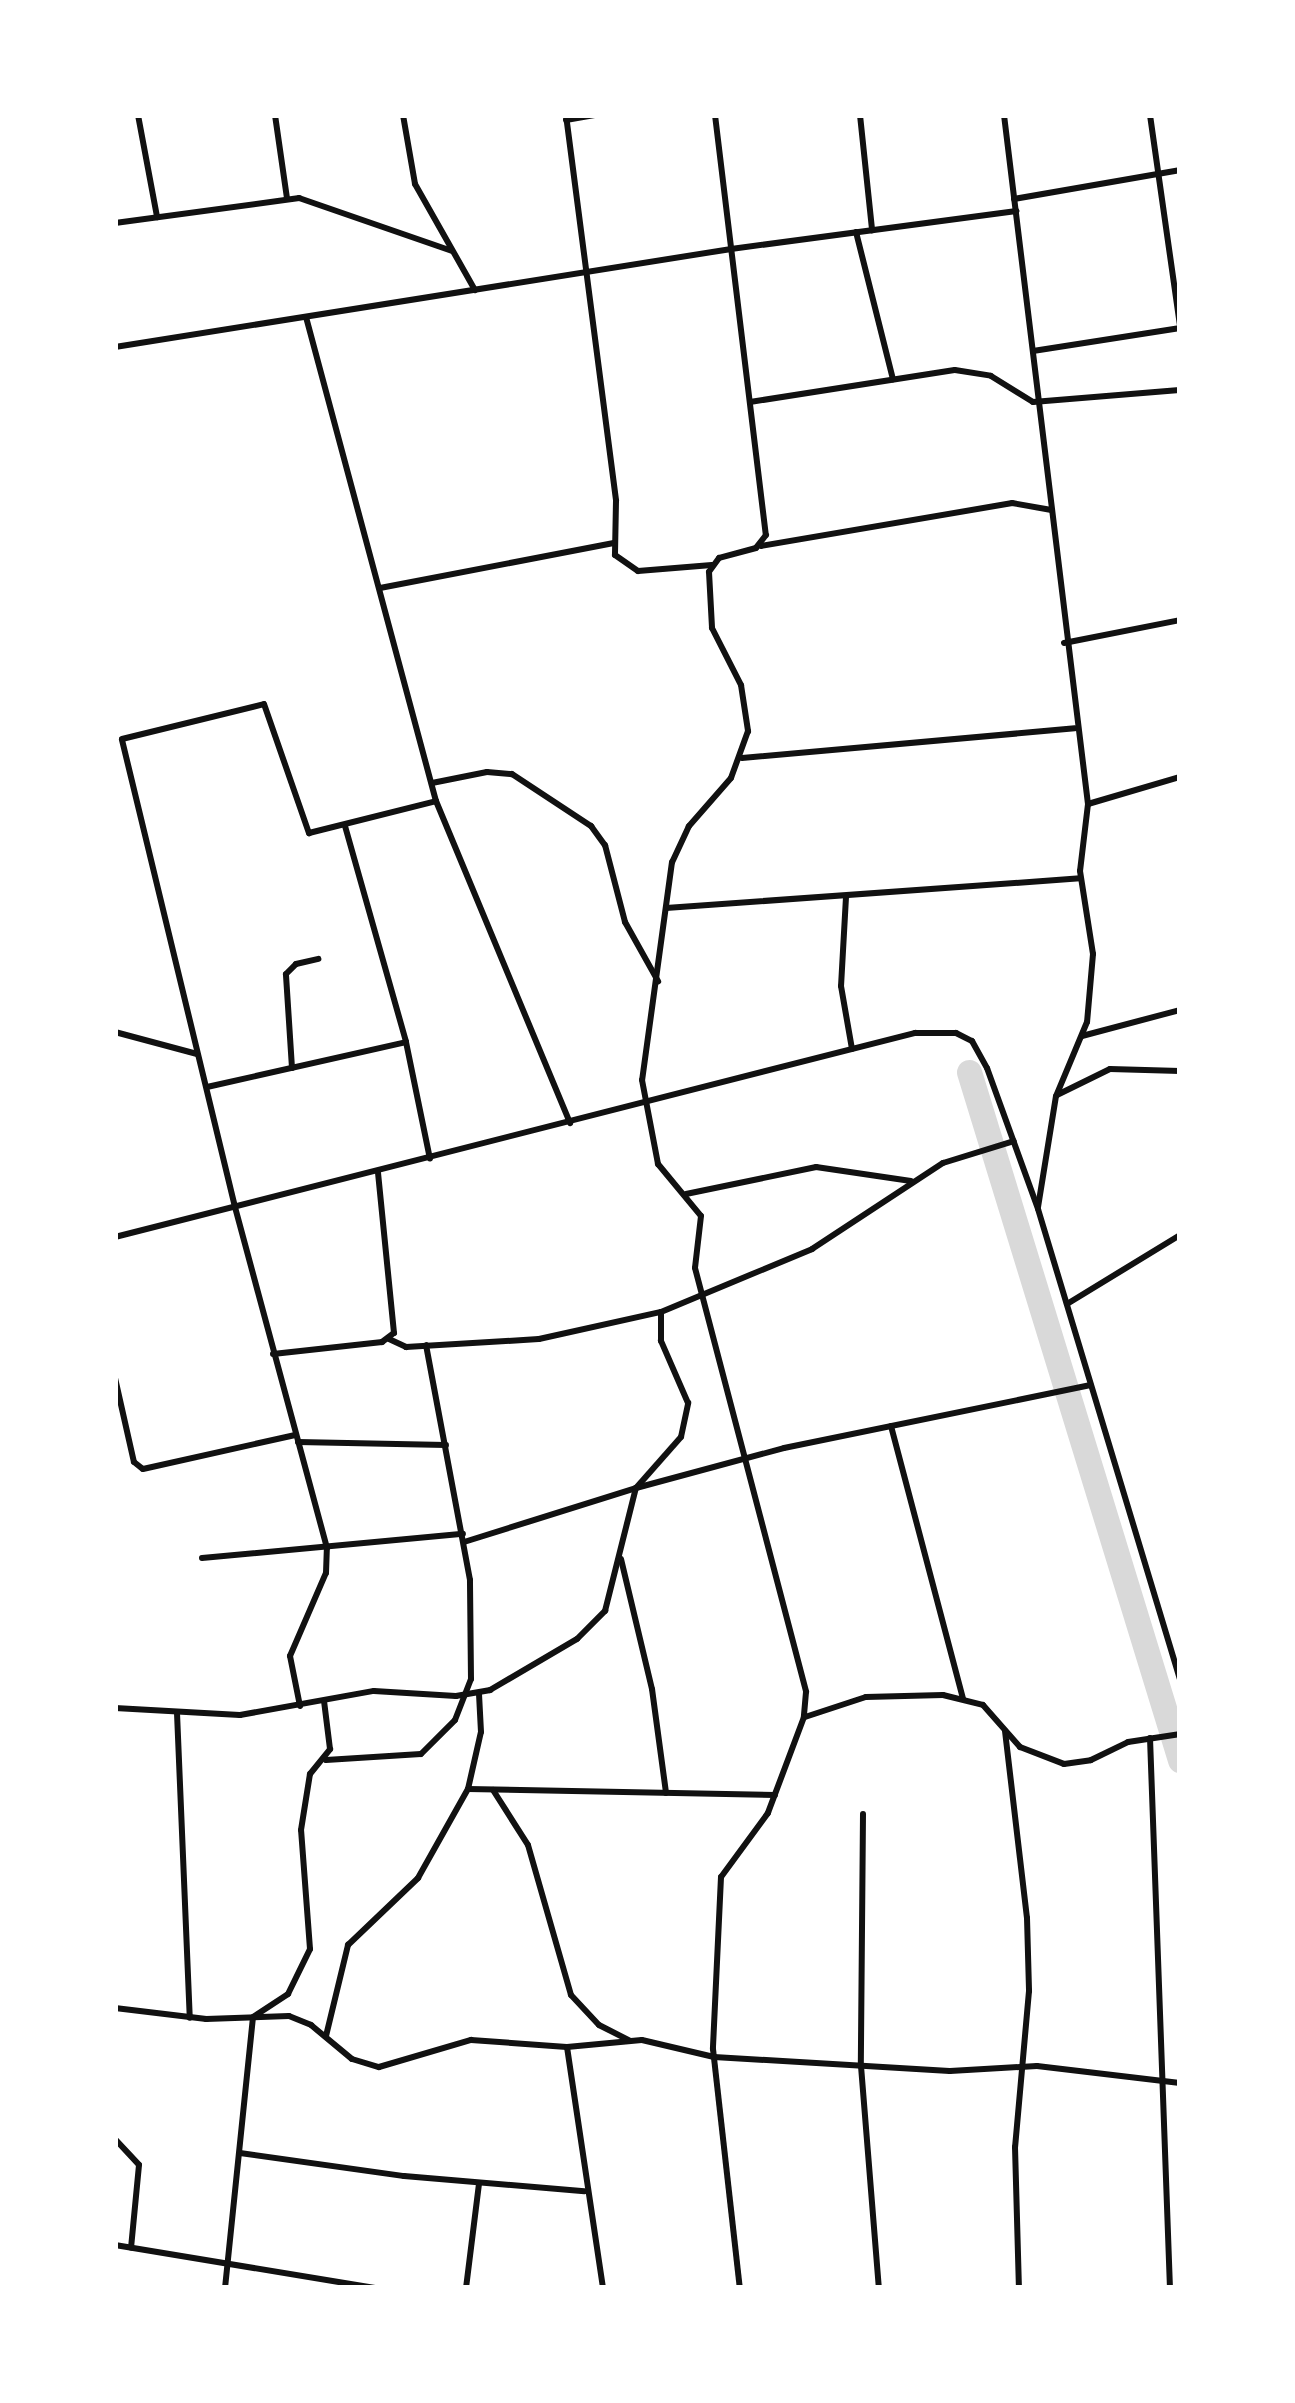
<!DOCTYPE html>
<html>
<head>
<meta charset="utf-8">
<style>
	body { margin:0 }
	#map { position:relative; width:1295px; height:2403px; overflow:hidden; background:#fff; font-family:"IBM Plex Serif",serif }
	div>[style] { position:absolute }
	.river>* { height:25px; margin:-12.5px; padding:0 12.5px; transform-origin:12.5px; border-radius:12.5px; background:#d9d9d9 }
	.minor>* { height:6px; margin:-3px; padding:0 3px; transform-origin:3px; border-radius:3px; background:#111 }
	span { translate:-50% -50%; white-space:nowrap; text-align:center; line-height:1.15; -webkit-text-stroke:10px #fff; paint-order:stroke }
	.frame { position:absolute; inset:0; border:118px solid #fff; pointer-events:none }
</style>
</head>
<body>
<div id="map">
	<div class="river">
		<div style="left:969px;top:1072px;width:720px;rotate:72.95deg"></div>
	</div>
	<div class="minor">
		<div style="left:138px;top:115px;width:104px;rotate:79.4deg"></div>
		<div style="left:275px;top:115px;width:84px;rotate:81.8deg"></div>
		<div style="left:403px;top:115px;width:70px;rotate:80.1deg"></div>
		<div style="left:415px;top:184px;width:122px;rotate:60.5deg"></div>
		<div style="left:566px;top:115px;width:389px;rotate:82.6deg"></div>
		<div style="left:616px;top:501px;width:54px;rotate:91.1deg"></div>
		<div style="left:615px;top:555px;width:28px;rotate:35deg"></div>
		<div style="left:638px;top:571px;width:74px;rotate:-4.6deg"></div>
		<div style="left:715px;top:115px;width:423px;rotate:83.1deg"></div>
		<div style="left:766px;top:535px;width:16px;rotate:128deg"></div>
		<div style="left:756px;top:548px;width:38px;rotate:165deg"></div>
		<div style="left:719px;top:558px;width:17px;rotate:126deg"></div>
		<div style="left:709px;top:572px;width:56px;rotate:86.9deg"></div>
		<div style="left:712px;top:628px;width:64px;rotate:63deg"></div>
		<div style="left:741px;top:685px;width:47px;rotate:81.3deg"></div>
		<div style="left:748px;top:731px;width:50px;rotate:109.9deg"></div>
		<div style="left:731px;top:778px;width:64px;rotate:131.2deg"></div>
		<div style="left:689px;top:826px;width:40px;rotate:115deg"></div>
		<div style="left:672px;top:862px;width:220px;rotate:97.8deg"></div>
		<div style="left:642px;top:1080px;width:86px;rotate:79.2deg"></div>
		<div style="left:658px;top:1164px;width:67px;rotate:50.4deg"></div>
		<div style="left:701px;top:1216px;width:52px;rotate:96.6deg"></div>
		<div style="left:695px;top:1268px;width:438px;rotate:75.3deg"></div>
		<div style="left:806px;top:1692px;width:25px;rotate:95deg"></div>
		<div style="left:804px;top:1717px;width:103px;rotate:110.6deg"></div>
		<div style="left:768px;top:1813px;width:79px;rotate:126.3deg"></div>
		<div style="left:721px;top:1877px;width:172px;rotate:92.7deg"></div>
		<div style="left:713px;top:2049px;width:241px;rotate:83.6deg"></div>
		<div style="left:860px;top:115px;width:116px;rotate:84deg"></div>
		<div style="left:1004px;top:115px;width:694px;rotate:83.05deg"></div>
		<div style="left:1088px;top:804px;width:67px;rotate:96.8deg"></div>
		<div style="left:1080px;top:871px;width:84px;rotate:81.1deg"></div>
		<div style="left:1093px;top:954px;width:68px;rotate:95deg"></div>
		<div style="left:1087px;top:1022px;width:80px;rotate:112.7deg"></div>
		<div style="left:1056px;top:1096px;width:112px;rotate:99.2deg"></div>
		<div style="left:1150px;top:115px;width:212px;rotate:81.9deg"></div>
		<div style="left:566px;top:120px;width:29px;rotate:-10deg"></div>
		<div style="left:1014px;top:199px;width:169px;rotate:-9.9deg"></div>
		<div style="left:115px;top:223px;width:186px;rotate:-7.7deg"></div>
		<div style="left:299px;top:198px;width:162px;rotate:19.1deg"></div>
		<div style="left:856px;top:232px;width:152px;rotate:75.9deg"></div>
		<div style="left:306px;top:317px;width:501px;rotate:74.97deg"></div>
		<div style="left:436px;top:801px;width:349px;rotate:67.4deg"></div>
		<div style="left:115px;top:347px;width:624px;rotate:-9.04deg"></div>
		<div style="left:731px;top:249px;width:288px;rotate:-7.6deg"></div>
		<div style="left:1033px;top:351px;width:149px;rotate:-8.9deg"></div>
		<div style="left:750px;top:402px;width:207px;rotate:-8.9deg"></div>
		<div style="left:955px;top:370px;width:36px;rotate:9deg"></div>
		<div style="left:991px;top:376px;width:49px;rotate:31.8deg"></div>
		<div style="left:1033px;top:402px;width:147px;rotate:-4.7deg"></div>
		<div style="left:761px;top:546px;width:255px;rotate:-9.7deg"></div>
		<div style="left:1012px;top:503px;width:40px;rotate:10deg"></div>
		<div style="left:380px;top:588px;width:238px;rotate:-10.9deg"></div>
		<div style="left:1064px;top:643px;width:118px;rotate:-11.2deg"></div>
		<div style="left:742px;top:758px;width:334px;rotate:-5.1deg"></div>
		<div style="left:432px;top:783px;width:56px;rotate:-11.3deg"></div>
		<div style="left:487px;top:772px;width:25px;rotate:5deg"></div>
		<div style="left:512px;top:774px;width:95px;rotate:33.4deg"></div>
		<div style="left:591px;top:826px;width:24px;rotate:54deg"></div>
		<div style="left:605px;top:845px;width:80px;rotate:75.4deg"></div>
		<div style="left:625px;top:922px;width:68px;rotate:60.8deg"></div>
		<div style="left:1088px;top:804px;width:96px;rotate:-16.4deg"></div>
		<div style="left:345px;top:826px;width:224px;rotate:74.2deg"></div>
		<div style="left:406px;top:1042px;width:119px;rotate:78.4deg"></div>
		<div style="left:846px;top:897px;width:89px;rotate:93.2deg"></div>
		<div style="left:841px;top:986px;width:64px;rotate:80.1deg"></div>
		<div style="left:666px;top:908px;width:415px;rotate:-4.1deg"></div>
		<div style="left:115px;top:1032px;width:85px;rotate:15deg"></div>
		<div style="left:1082px;top:1036px;width:101px;rotate:-14.9deg"></div>
		<div style="left:292px;top:1068px;width:94px;rotate:-93.7deg"></div>
		<div style="left:286px;top:974px;width:14px;rotate:-45deg"></div>
		<div style="left:296px;top:964px;width:23px;rotate:-13deg"></div>
		<div style="left:207px;top:1087px;width:204px;rotate:-12.7deg"></div>
		<div style="left:1057px;top:1095px;width:59px;rotate:-26.1deg"></div>
		<div style="left:1110px;top:1069px;width:70px;rotate:1.6deg"></div>
		<div style="left:686px;top:1194px;width:133px;rotate:-11.7deg"></div>
		<div style="left:816px;top:1167px;width:96px;rotate:8.4deg"></div>
		<div style="left:115px;top:1237px;width:826px;rotate:-14.31deg"></div>
		<div style="left:915px;top:1033px;width:41px"></div>
		<div style="left:956px;top:1033px;width:18px;rotate:27deg"></div>
		<div style="left:972px;top:1041px;width:31px;rotate:61deg"></div>
		<div style="left:987px;top:1068px;width:150px;rotate:70.1deg"></div>
		<div style="left:1038px;top:1209px;width:491px;rotate:73.2deg"></div>
		<div style="left:1067px;top:1304px;width:132px;rotate:-31.4deg"></div>
		<div style="left:389px;top:1339px;width:19px;rotate:25deg"></div>
		<div style="left:406px;top:1347px;width:133px;rotate:-3.4deg"></div>
		<div style="left:539px;top:1339px;width:125px;rotate:-12.5deg"></div>
		<div style="left:661px;top:1312px;width:164px;rotate:-22.6deg"></div>
		<div style="left:812px;top:1249px;width:157px;rotate:-33.3deg"></div>
		<div style="left:943px;top:1163px;width:74px;rotate:-17.2deg"></div>
		<div style="left:273px;top:1354px;width:110px;rotate:-6.3deg"></div>
		<div style="left:382px;top:1342px;width:15px;rotate:-37deg"></div>
		<div style="left:394px;top:1333px;width:162px;rotate:-95.7deg"></div>
		<div style="left:115px;top:1378px;width:86px;rotate:77.3deg"></div>
		<div style="left:134px;top:1462px;width:11px;rotate:38deg"></div>
		<div style="left:143px;top:1469px;width:156px;rotate:-12.6deg"></div>
		<div style="left:891px;top:1426px;width:282px;rotate:75.2deg"></div>
		<div style="left:298px;top:1442px;width:148px;rotate:1.2deg"></div>
		<div style="left:464px;top:1542px;width:180px;rotate:-17.4deg"></div>
		<div style="left:636px;top:1488px;width:68px;rotate:-48.6deg"></div>
		<div style="left:681px;top:1437px;width:35px;rotate:-78deg"></div>
		<div style="left:688px;top:1403px;width:68px;rotate:-113.5deg"></div>
		<div style="left:661px;top:1341px;width:29px;rotate:-90deg"></div>
		<div style="left:202px;top:1558px;width:262px;rotate:-5.3deg"></div>
		<div style="left:621px;top:1559px;width:134px;rotate:76.6deg"></div>
		<div style="left:652px;top:1689px;width:105px;rotate:82.3deg"></div>
		<div style="left:300px;top:1706px;width:51px;rotate:-101.3deg"></div>
		<div style="left:290px;top:1656px;width:90px;rotate:-66.6deg"></div>
		<div style="left:326px;top:1573px;width:25px;rotate:-88deg"></div>
		<div style="left:327px;top:1548px;width:353px;rotate:-105.1deg"></div>
		<div style="left:235px;top:1207px;width:481px;rotate:-103.6deg"></div>
		<div style="left:122px;top:739px;width:146px;rotate:-13.8deg"></div>
		<div style="left:264px;top:704px;width:137px;rotate:70.8deg"></div>
		<div style="left:309px;top:833px;width:131px;rotate:-14.1deg"></div>
		<div style="left:115px;top:1708px;width:125px;rotate:3.2deg"></div>
		<div style="left:240px;top:1715px;width:136px;rotate:-10.2deg"></div>
		<div style="left:374px;top:1691px;width:82px;rotate:3.5deg"></div>
		<div style="left:456px;top:1696px;width:35px;rotate:-10deg"></div>
		<div style="left:490px;top:1690px;width:101px;rotate:-30.4deg"></div>
		<div style="left:577px;top:1639px;width:40px;rotate:-45deg"></div>
		<div style="left:605px;top:1611px;width:127px;rotate:-75.9deg"></div>
		<div style="left:636px;top:1488px;width:153px;rotate:-15.1deg"></div>
		<div style="left:784px;top:1448px;width:313px;rotate:-11.6deg"></div>
		<div style="left:177px;top:1713px;width:305px;rotate:87.6deg"></div>
		<div style="left:805px;top:1717px;width:64px;rotate:-18.2deg"></div>
		<div style="left:866px;top:1697px;width:77px;rotate:-1.5deg"></div>
		<div style="left:943px;top:1695px;width:41px;rotate:14deg"></div>
		<div style="left:983px;top:1705px;width:56px;rotate:48.6deg"></div>
		<div style="left:1020px;top:1747px;width:47px;rotate:21.1deg"></div>
		<div style="left:1064px;top:1764px;width:27px;rotate:-8deg"></div>
		<div style="left:1091px;top:1760px;width:41px;rotate:-25.9deg"></div>
		<div style="left:1128px;top:1742px;width:53px;rotate:-8.7deg"></div>
		<div style="left:1005px;top:1731px;width:188px;rotate:83.3deg"></div>
		<div style="left:1027px;top:1918px;width:73px;rotate:88.4deg"></div>
		<div style="left:1029px;top:1991px;width:157px;rotate:95.1deg"></div>
		<div style="left:1015px;top:2147px;width:141px;rotate:88.4deg"></div>
		<div style="left:1150px;top:1738px;width:550px;rotate:87.92deg"></div>
		<div style="left:326px;top:1760px;width:95px;rotate:-3.6deg"></div>
		<div style="left:421px;top:1754px;width:48px;rotate:-45deg"></div>
		<div style="left:455px;top:1720px;width:44px;rotate:-68.7deg"></div>
		<div style="left:471px;top:1679px;width:99px;rotate:-90.6deg"></div>
		<div style="left:470px;top:1580px;width:239px;rotate:-100.6deg"></div>
		<div style="left:468px;top:1789px;width:307px;rotate:1.1deg"></div>
		<div style="left:493px;top:1790px;width:65px;rotate:57.5deg"></div>
		<div style="left:528px;top:1845px;width:156px;rotate:74deg"></div>
		<div style="left:571px;top:1995px;width:41px;rotate:47deg"></div>
		<div style="left:599px;top:2025px;width:34px;rotate:27deg"></div>
		<div style="left:863px;top:1814px;width:252px;rotate:90.5deg"></div>
		<div style="left:861px;top:2066px;width:223px;rotate:85.4deg"></div>
		<div style="left:115px;top:2008px;width:92px;rotate:6.9deg"></div>
		<div style="left:206px;top:2019px;width:83px;rotate:-2.1deg"></div>
		<div style="left:289px;top:2016px;width:24px;rotate:22deg"></div>
		<div style="left:311px;top:2025px;width:53px;rotate:39.7deg"></div>
		<div style="left:352px;top:2059px;width:28px;rotate:17deg"></div>
		<div style="left:379px;top:2067px;width:96px;rotate:-16.4deg"></div>
		<div style="left:471px;top:2040px;width:96px;rotate:4.2deg"></div>
		<div style="left:567px;top:2047px;width:75px;rotate:-5.3deg"></div>
		<div style="left:642px;top:2040px;width:74px;rotate:13.3deg"></div>
		<div style="left:714px;top:2057px;width:236px;rotate:3.4deg"></div>
		<div style="left:950px;top:2071px;width:87px;rotate:-3.3deg"></div>
		<div style="left:1037px;top:2066px;width:144px;rotate:6.8deg"></div>
		<div style="left:326px;top:2036px;width:94px;rotate:-76.4deg"></div>
		<div style="left:348px;top:1945px;width:97px;rotate:-43.7deg"></div>
		<div style="left:418px;top:1878px;width:102px;rotate:-60.7deg"></div>
		<div style="left:468px;top:1789px;width:58px;rotate:-77.2deg"></div>
		<div style="left:481px;top:1732px;width:38px;rotate:-93deg"></div>
		<div style="left:567px;top:2047px;width:244px;rotate:81.5deg"></div>
		<div style="left:115px;top:2139px;width:35px;rotate:47deg"></div>
		<div style="left:139px;top:2165px;width:83px;rotate:95.5deg"></div>
		<div style="left:240px;top:2153px;width:166px;rotate:8deg"></div>
		<div style="left:404px;top:2176px;width:181px;rotate:4.8deg"></div>
		<div style="left:115px;top:2245px;width:265px;rotate:9.4deg"></div>
		<div style="left:225px;top:2288px;width:272px;rotate:-84.1deg"></div>
		<div style="left:253px;top:2017px;width:42px;rotate:-33.3deg"></div>
		<div style="left:288px;top:1994px;width:50px;rotate:-63.9deg"></div>
		<div style="left:310px;top:1949px;width:119px;rotate:-94.3deg"></div>
		<div style="left:301px;top:1830px;width:57px;rotate:-80.9deg"></div>
		<div style="left:310px;top:1774px;width:32px;rotate:-51deg"></div>
		<div style="left:330px;top:1749px;width:48px;rotate:-97.1deg"></div>
		<div style="left:466px;top:2288px;width:105px;rotate:-82.9deg"></div>
	</div>
	<div class="frame"></div>
</div>
</body>
</html>
